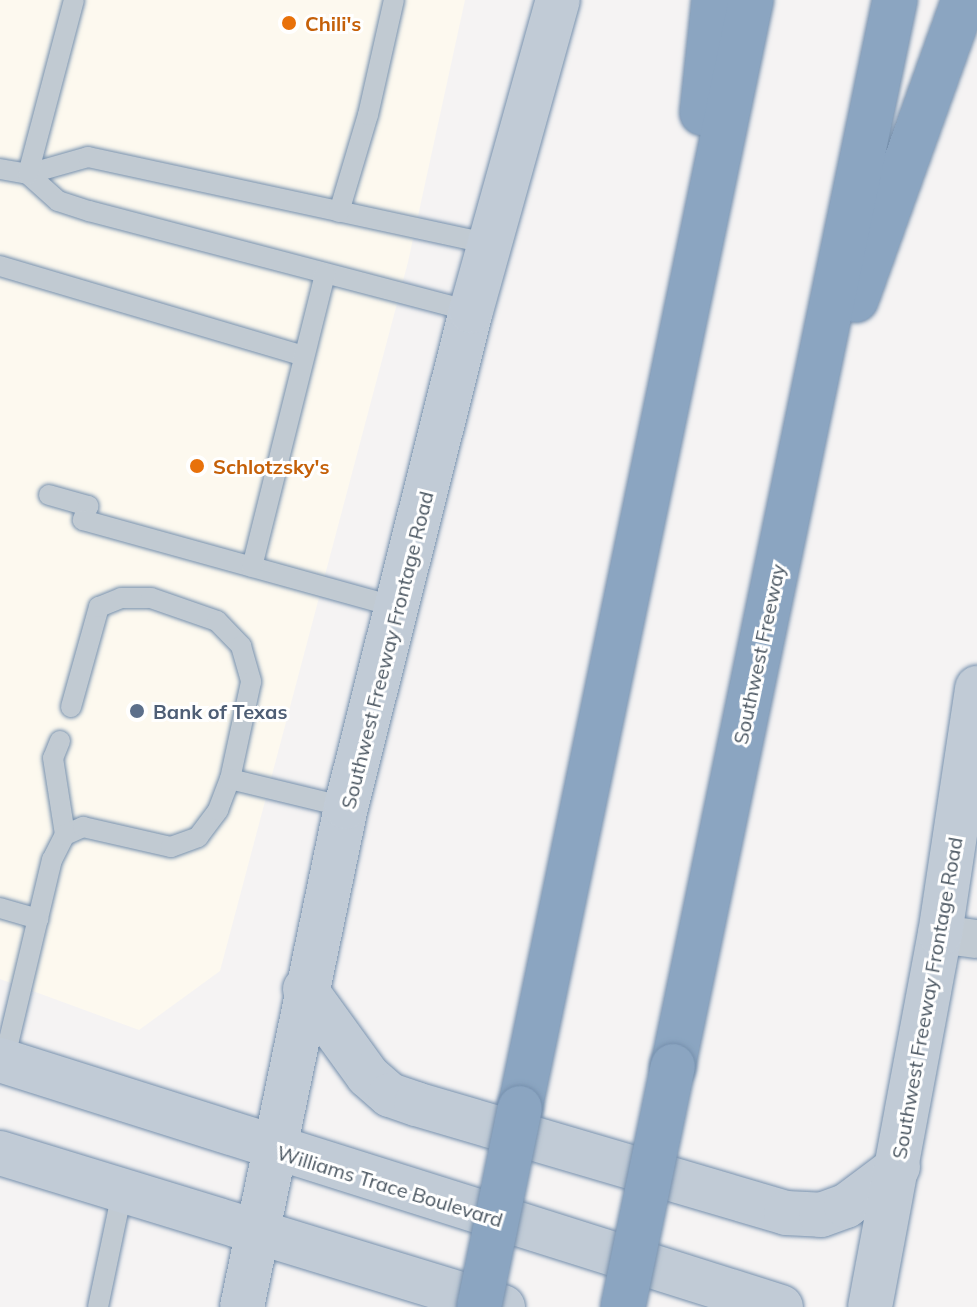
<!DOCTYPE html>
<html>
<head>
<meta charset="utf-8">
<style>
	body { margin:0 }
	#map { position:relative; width:977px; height:1307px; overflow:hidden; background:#f5f3f3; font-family:Mulish,sans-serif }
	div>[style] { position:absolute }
	.commercial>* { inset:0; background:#fdf9ef }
	.roads { filter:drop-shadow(0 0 2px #7690ad) drop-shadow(0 0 2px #7690ad) }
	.lane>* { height:20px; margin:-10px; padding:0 10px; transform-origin:10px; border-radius:10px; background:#c1cad2 }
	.street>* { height:38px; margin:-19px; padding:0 19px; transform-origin:19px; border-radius:19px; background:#c1cad2 }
	.secondary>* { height:44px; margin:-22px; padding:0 22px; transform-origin:22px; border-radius:22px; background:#c1cbd6 }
	.highway>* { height:44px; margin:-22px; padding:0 22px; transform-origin:22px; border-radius:22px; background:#8ba5c1 }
	.bridges { filter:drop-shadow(0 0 2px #7690ad) drop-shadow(0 0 2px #7690ad) }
	.highway-bridge>* { height:44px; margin:-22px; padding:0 22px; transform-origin:22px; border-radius:22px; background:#8ba5c1 }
	.dots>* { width:22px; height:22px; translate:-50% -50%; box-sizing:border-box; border:4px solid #fff; border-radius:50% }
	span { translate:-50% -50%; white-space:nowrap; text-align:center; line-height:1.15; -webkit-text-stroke:6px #fff; paint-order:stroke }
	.food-label { font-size:20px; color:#c56008; font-weight:700 }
	.left { translate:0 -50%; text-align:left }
	.street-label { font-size:20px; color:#4a5661 }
	.service-label { font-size:20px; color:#4e5e75; font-weight:700 }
</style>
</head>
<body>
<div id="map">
	<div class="commercial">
		<div style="clip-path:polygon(0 0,465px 0,408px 262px,220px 971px,139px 1030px,0 979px)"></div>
	</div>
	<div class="roads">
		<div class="lane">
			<div style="left:0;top:169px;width:28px;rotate:10deg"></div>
			<div style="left:28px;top:174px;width:62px;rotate:-15.8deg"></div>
			<div style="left:88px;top:157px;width:411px;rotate:12.2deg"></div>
			<div style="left:28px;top:174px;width:40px;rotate:42deg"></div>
			<div style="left:58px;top:201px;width:33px;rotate:18deg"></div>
			<div style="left:89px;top:211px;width:395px;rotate:14.7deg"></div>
			<div style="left:28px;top:174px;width:180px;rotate:-75.2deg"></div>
			<div style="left:339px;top:212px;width:101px;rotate:-73.4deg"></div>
			<div style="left:368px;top:115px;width:118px;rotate:-77.3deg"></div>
			<div style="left:0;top:266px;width:317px;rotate:16.5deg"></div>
			<div style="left:49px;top:495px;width:41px;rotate:15.8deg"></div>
			<div style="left:88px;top:506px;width:15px;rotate:110deg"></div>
			<div style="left:83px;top:520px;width:329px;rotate:15.5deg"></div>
			<div style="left:252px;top:567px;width:302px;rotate:-76deg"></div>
			<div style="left:71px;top:707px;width:104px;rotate:-74.4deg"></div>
			<div style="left:99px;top:607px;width:24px;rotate:-22deg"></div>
			<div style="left:121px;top:598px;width:30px"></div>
			<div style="left:151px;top:598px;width:70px;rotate:19.2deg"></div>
			<div style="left:217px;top:621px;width:35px;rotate:46deg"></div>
			<div style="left:241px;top:646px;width:37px;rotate:74deg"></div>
			<div style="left:251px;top:682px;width:99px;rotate:102.2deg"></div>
			<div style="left:60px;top:741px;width:18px;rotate:112deg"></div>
			<div style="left:53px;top:758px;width:78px;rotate:81.1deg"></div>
			<div style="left:0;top:908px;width:40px;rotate:16deg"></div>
			<div style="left:4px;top:1061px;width:207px;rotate:-76.6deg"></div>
			<div style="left:52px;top:860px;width:28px;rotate:-63deg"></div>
			<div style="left:65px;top:835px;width:20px;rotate:-24deg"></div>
			<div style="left:83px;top:827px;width:90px;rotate:12.8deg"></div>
			<div style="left:171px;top:847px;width:29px;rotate:-20deg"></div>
			<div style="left:198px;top:837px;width:34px;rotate:-53deg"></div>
			<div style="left:218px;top:810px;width:33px;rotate:-69deg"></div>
			<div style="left:230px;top:779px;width:119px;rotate:13.6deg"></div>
			<div style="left:98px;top:1307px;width:117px;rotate:-78.2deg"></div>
		</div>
		<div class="street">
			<div style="left:940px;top:934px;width:37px;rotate:8deg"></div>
		</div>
		<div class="secondary">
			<div style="left:305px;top:989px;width:107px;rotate:54.1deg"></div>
			<div style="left:368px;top:1076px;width:29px;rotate:41deg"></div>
			<div style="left:390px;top:1095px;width:28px;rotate:19deg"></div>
			<div style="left:416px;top:1104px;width:386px;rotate:16.4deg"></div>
			<div style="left:786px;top:1213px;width:35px;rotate:3deg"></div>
			<div style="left:821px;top:1215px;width:27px;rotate:-20deg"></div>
			<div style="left:846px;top:1206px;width:65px;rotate:-36.9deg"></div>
			<div style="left:0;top:1060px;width:819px;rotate:17.55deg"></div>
			<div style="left:0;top:1153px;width:526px;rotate:17.02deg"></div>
			<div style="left:242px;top:1307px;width:511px;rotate:-78.25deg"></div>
			<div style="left:346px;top:807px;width:512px;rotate:-75.86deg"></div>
			<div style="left:471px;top:311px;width:323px;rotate:-74.4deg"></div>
			<div style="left:870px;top:1307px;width:380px;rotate:-79.4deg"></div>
			<div style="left:940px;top:934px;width:249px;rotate:-81.4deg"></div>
		</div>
		<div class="highway">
			<div style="left:702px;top:113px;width:114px;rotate:-83.9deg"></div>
			<div style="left:856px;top:300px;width:319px;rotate:-70.2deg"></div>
			<div style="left:673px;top:1066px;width:1089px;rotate:-78.24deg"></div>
			<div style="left:520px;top:1108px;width:1132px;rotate:-78.22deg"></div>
		</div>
	</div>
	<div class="bridges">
		<div class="highway-bridge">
			<div style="left:479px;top:1307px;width:203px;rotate:-78.4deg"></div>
			<div style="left:623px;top:1307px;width:246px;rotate:-78.3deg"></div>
		</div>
	</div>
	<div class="dots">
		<div style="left:289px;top:23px;background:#e8710a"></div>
		<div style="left:197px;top:466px;background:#e8710a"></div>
		<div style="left:137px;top:711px;background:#5c6f8a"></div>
	</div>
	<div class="food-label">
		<span class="left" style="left:305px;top:23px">Chili's</span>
		<span class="left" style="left:213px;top:466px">Schlotzsky's</span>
	</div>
	<div class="street-label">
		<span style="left:387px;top:650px;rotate:-76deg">Southwest Freeway Frontage Road</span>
		<span style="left:759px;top:654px;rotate:-78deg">Southwest Freeway</span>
		<span style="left:927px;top:998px;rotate:-80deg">Southwest Freeway Frontage Road</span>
		<span style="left:390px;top:1186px;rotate:17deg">Williams Trace Boulevard</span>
	</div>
	<div class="service-label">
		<span class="left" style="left:153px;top:711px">Bank of Texas</span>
	</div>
</div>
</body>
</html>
